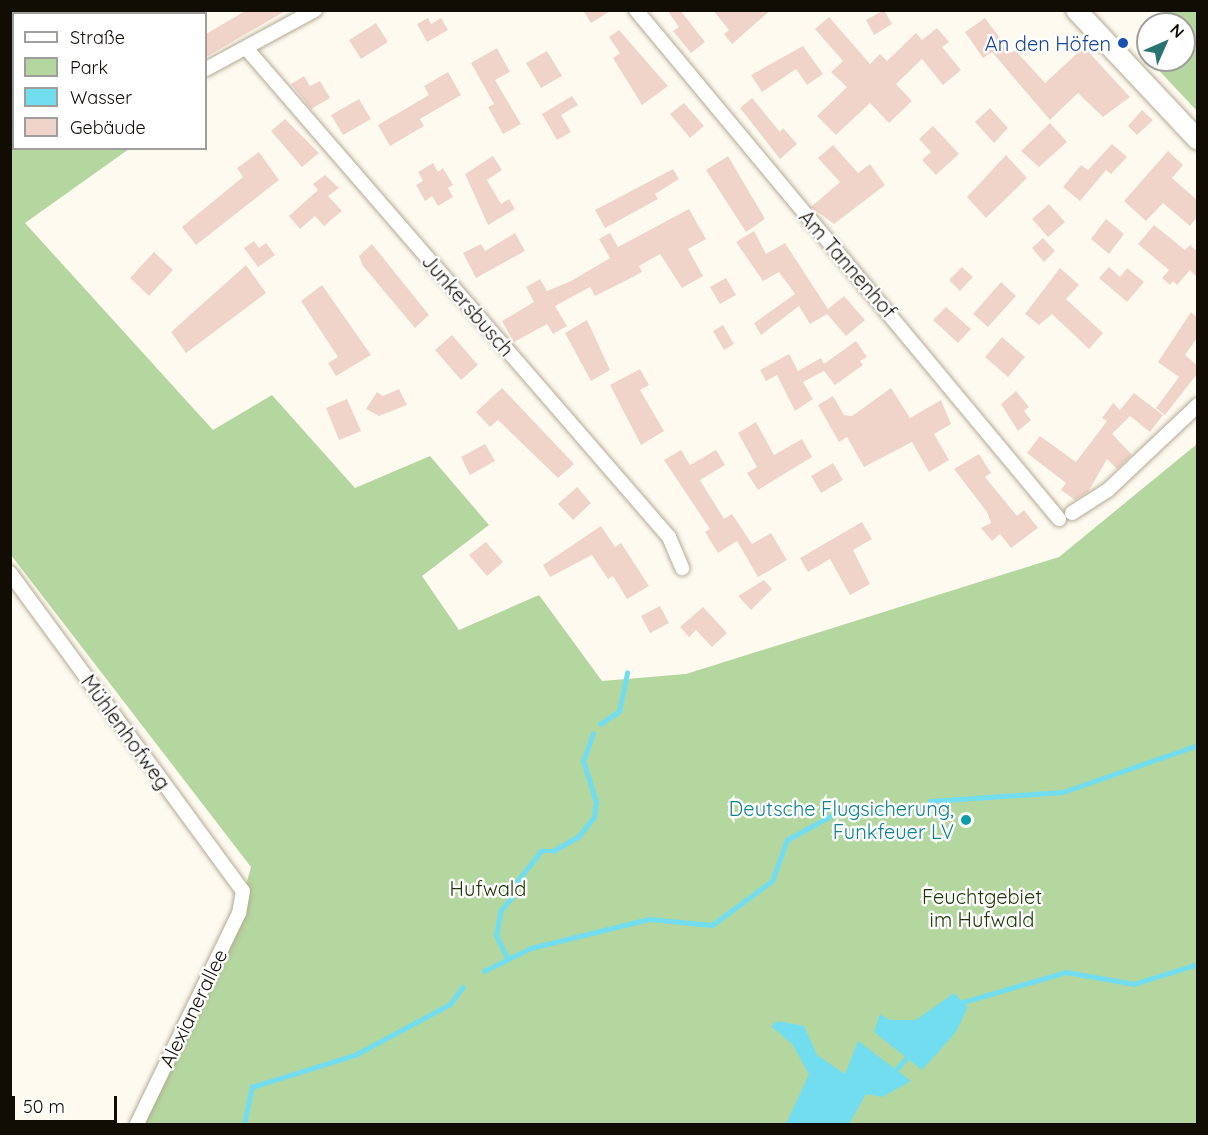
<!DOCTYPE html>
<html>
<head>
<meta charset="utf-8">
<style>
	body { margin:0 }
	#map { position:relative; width:1208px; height:1135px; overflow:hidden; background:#fefaf0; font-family:Quicksand,sans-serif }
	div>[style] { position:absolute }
	.green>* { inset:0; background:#b3d79e }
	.water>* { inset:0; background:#73ddf0 }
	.stream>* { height:4.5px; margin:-2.25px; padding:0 2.25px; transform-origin:2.25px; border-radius:2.25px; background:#73ddf0 }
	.building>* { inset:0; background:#f0d4c9 }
	.roads { filter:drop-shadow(0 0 2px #b5aa92) drop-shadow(0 0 2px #b5aa92) }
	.street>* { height:14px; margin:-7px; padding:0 7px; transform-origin:7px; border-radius:7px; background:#fff }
	.secondary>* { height:20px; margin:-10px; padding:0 10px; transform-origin:10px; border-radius:10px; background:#fff }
	.dots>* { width:16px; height:16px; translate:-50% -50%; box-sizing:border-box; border:3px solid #fff; border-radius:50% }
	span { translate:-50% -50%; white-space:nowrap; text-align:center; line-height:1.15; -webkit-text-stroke:5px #fff; paint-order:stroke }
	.transit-label { font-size:20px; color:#164399 }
	.right { translate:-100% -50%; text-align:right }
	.street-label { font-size:20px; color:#110d05 }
	.culture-label { font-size:20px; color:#0d838f }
	.park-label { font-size:20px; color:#1b3605 }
	.frame { position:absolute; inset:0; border:12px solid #110d05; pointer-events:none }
	.legend { position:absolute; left:12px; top:12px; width:195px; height:138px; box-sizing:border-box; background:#fff; border:2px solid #a09e9b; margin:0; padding:8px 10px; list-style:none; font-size:18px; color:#110d05 }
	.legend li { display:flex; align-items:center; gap:12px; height:30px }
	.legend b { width:30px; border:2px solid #a09e9b }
	.north { position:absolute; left:1136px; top:12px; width:60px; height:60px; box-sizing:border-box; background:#fff; border:2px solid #a09e9b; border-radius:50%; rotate:45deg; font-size:16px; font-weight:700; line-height:24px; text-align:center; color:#110d05 }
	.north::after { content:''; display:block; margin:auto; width:21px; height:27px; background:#297370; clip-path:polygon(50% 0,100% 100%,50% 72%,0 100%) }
	.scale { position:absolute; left:12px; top:1096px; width:105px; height:27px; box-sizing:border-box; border:3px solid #110d05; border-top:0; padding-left:8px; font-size:18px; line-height:21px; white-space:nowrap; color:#110d05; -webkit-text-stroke:4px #fff; paint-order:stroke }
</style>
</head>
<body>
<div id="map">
	<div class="green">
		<div style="clip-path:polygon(11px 11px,160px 11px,14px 14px,14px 148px,129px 149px,25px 223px,213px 430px,272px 395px,355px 488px,430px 456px,489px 525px,422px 576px,459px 630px,539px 595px,602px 681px,686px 674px,1059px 557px,1197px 444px,1197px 1124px,143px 1124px,236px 921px,251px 867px,11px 555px)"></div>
		<div style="clip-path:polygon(1166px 11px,1197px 11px,1197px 111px,1151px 62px,1184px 60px,1184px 24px)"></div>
	</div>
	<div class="water">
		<div style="clip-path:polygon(954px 993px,968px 1007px,956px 1032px,922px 1070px,874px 1032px,880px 1014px,890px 1020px,916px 1020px)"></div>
		<div style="clip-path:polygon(778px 1021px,804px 1026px,817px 1055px,845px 1074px,858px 1041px,911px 1081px,882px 1097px,866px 1094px,849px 1124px,786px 1124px,809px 1074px,792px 1044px,771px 1026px)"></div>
	</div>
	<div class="stream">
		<div style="left:600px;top:724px;width:23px;rotate:-34deg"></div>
		<div style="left:619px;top:711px;width:39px;rotate:-78deg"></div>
		<div style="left:930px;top:801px;width:133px;rotate:-3.9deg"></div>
		<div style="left:1063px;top:792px;width:143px;rotate:-19.2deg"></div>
		<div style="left:507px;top:958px;width:25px;rotate:-116deg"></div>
		<div style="left:496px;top:935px;width:25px;rotate:-79deg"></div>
		<div style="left:501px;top:910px;width:20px;rotate:-49deg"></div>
		<div style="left:514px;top:895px;width:11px;rotate:-85deg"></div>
		<div style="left:515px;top:884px;width:42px;rotate:-51.8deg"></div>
		<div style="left:541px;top:851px;width:12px"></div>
		<div style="left:553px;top:851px;width:30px;rotate:-30deg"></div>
		<div style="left:579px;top:836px;width:24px;rotate:-52deg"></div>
		<div style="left:594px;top:817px;width:15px;rotate:-82deg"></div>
		<div style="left:596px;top:802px;width:43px;rotate:-107.6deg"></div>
		<div style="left:583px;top:761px;width:29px;rotate:-70deg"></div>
		<div style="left:484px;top:971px;width:52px;rotate:-26.1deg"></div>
		<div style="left:531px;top:948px;width:122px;rotate:-13.8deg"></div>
		<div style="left:649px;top:919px;width:63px;rotate:5.4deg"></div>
		<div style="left:712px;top:925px;width:74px;rotate:-36.3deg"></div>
		<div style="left:772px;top:881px;width:44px;rotate:-69.9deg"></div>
		<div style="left:787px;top:840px;width:58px;rotate:-28.8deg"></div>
		<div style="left:838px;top:812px;width:46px;rotate:-5deg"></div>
		<div style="left:960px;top:1003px;width:110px;rotate:-16.3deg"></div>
		<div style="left:1066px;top:972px;width:69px;rotate:10deg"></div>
		<div style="left:1134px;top:984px;width:67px;rotate:-17.4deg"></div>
		<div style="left:892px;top:1074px;width:27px;rotate:-48deg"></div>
		<div style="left:244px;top:1124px;width:38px;rotate:-78deg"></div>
		<div style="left:252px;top:1087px;width:108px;rotate:-17.3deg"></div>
		<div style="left:355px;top:1055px;width:108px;rotate:-28.2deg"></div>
		<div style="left:450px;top:1004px;width:21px;rotate:-53deg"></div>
	</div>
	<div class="building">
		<div style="clip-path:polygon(247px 10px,287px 10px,206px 57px,206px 34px)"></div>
		<div style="clip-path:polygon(583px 10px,612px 10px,591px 23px)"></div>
		<div style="clip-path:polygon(667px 10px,680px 10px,705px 42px,691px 53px,673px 31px,679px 27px)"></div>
		<div style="clip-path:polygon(713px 10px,771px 10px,732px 44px,724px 34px,729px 30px)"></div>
		<div style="clip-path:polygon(884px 10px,892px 24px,874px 35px,866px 20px)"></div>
		<div style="clip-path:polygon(829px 17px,870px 64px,880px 54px,887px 61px,916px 33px,922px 40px,937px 28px,949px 42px,942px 47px,961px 70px,943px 85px,922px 59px,896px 84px,912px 101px,889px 123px,870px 103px,836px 135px,817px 116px,847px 87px,831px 72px,843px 61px,815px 29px)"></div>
		<div style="clip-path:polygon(428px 18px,431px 24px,441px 18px,448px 30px,427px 42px,417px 24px)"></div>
		<div style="clip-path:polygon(985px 18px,1011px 53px,1015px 50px,1045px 83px,1084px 47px,1130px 97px,1103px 117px,1078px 93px,1050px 120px,992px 52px,983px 58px,965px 32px)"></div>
		<div style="clip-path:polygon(376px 23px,388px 42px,361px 59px,349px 40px)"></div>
		<div style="clip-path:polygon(619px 30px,668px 86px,642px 105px,613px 58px,620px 53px,609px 37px)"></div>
		<div style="clip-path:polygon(803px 46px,823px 74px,807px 85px,796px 69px,762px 92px,751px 75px)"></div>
		<div style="clip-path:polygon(497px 48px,510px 72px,495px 80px,521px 124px,503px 134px,488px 107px,494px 104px,471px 63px)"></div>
		<div style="clip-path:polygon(547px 51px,562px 76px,541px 88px,526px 63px)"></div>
		<div style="clip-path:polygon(448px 72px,461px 95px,420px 119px,424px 126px,390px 146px,378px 125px,429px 95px,424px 86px)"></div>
		<div style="clip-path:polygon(304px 76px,310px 86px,320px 81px,330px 98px,311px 109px,291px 84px)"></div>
		<div style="clip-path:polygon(572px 96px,578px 105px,561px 115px,571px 132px,557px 140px,542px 114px)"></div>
		<div style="clip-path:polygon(752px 98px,780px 132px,783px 128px,797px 144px,780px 159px,740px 108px)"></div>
		<div style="clip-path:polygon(359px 99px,371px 119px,343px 135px,331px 115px)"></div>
		<div style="clip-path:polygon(684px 103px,704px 126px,690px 138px,670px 114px)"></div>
		<div style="clip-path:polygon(990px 108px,1008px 128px,994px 143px,975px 122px)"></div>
		<div style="clip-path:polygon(1142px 110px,1153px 120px,1137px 135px,1128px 126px)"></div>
		<div style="clip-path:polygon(285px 119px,319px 153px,302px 167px,271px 131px)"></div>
		<div style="clip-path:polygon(1050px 123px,1067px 142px,1039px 167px,1021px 151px)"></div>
		<div style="clip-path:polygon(933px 126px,959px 154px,936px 175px,922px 160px,931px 152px,919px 139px)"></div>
		<div style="clip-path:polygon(1112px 144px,1127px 157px,1111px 174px,1106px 170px,1080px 201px,1063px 187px,1081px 165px,1088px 170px)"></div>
		<div style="clip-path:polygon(833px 145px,858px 173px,870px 164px,885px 185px,834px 224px,811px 207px,840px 182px,818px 158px)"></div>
		<div style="clip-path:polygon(1168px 151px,1183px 165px,1172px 178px,1197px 200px,1197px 217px,1190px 226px,1163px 203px,1146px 221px,1124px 201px)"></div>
		<div style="clip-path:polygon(259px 152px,279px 180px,196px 245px,182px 227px,243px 177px,237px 168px)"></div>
		<div style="clip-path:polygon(1006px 155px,1027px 178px,986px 218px,967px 197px)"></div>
		<div style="clip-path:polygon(493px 156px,502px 170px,487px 180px,501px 204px,509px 199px,515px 209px,488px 225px,465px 174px)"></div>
		<div style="clip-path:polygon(728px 156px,765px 219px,746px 232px,706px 170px)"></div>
		<div style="clip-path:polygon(433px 163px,438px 172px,443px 168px,453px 185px,448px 188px,453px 197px,438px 206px,432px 196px,425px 201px,416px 185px,423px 181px,418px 172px)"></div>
		<div style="clip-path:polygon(673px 169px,679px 179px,655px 194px,658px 199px,605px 228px,595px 210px)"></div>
		<div style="clip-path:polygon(325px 175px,339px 188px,328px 196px,342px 211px,324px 226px,315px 216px,300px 229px,289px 216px,318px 190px,313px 184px)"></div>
		<div style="clip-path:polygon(1049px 204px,1065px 222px,1048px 237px,1032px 219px)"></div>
		<div style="clip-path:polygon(689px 209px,706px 239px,688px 249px,703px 276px,682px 288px,660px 254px,639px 266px,642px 272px,629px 279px,595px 296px,590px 287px,555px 306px,567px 326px,553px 334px,547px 324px,514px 342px,502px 321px,534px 302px,526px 287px,540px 279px,547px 291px,571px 281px,610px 258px,599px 239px,610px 233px,618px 247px)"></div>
		<div style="clip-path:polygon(1106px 219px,1124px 234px,1109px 254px,1091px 239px)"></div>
		<div style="clip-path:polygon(1154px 225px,1185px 250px,1190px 245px,1197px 251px,1197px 277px,1190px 270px,1177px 285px,1173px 281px,1170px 285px,1162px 278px,1169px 270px,1138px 244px)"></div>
		<div style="clip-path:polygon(754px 231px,766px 254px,785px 243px,828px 309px,844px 296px,865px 320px,846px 336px,827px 314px,810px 324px,799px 306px,761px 335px,754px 323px,795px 294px,779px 272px,763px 281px,736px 242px)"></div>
		<div style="clip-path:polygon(515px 233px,525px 251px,476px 278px,463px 253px,481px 244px,485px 251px)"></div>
		<div style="clip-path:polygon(1043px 238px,1055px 251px,1044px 262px,1032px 248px)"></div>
		<div style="clip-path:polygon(254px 241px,259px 248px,266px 243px,275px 255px,258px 267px,244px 248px)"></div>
		<div style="clip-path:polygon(372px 244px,429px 315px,415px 328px,363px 266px,359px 256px)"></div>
		<div style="clip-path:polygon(154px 252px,173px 270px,149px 296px,130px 278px)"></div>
		<div style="clip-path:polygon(246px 265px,266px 293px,186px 353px,171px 332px)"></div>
		<div style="clip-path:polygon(962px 267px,973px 277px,960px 291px,949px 280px)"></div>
		<div style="clip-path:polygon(1109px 267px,1120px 277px,1127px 268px,1144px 282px,1127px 302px,1099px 278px)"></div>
		<div style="clip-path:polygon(1060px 268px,1079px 285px,1066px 299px,1103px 333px,1089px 349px,1052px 314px,1039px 325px,1025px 314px)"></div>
		<div style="clip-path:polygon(726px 278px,736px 295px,720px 304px,710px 287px)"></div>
		<div style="clip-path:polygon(1001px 282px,1016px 296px,988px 327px,973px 314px)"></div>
		<div style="clip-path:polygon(322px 285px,371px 355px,336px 376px,328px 363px,338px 357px,301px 301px)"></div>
		<div style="clip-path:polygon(946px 307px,971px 329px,958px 343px,933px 320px)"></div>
		<div style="clip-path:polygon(1191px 312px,1197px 317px,1197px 338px,1185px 355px,1197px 365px,1197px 374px,1165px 415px,1156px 408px,1179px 377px,1158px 362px)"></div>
		<div style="clip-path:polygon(587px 320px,610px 370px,591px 381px,565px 333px)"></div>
		<div style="clip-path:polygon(723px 325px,734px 344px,724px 350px,713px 331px)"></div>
		<div style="clip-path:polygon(452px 335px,478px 365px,461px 380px,435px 350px)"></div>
		<div style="clip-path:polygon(1002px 337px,1025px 357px,1008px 377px,985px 357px)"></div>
		<div style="clip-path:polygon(856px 341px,867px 357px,860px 361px,863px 365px,835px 385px,824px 371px,803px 382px,813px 399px,795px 411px,777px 375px,766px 381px,760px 370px,789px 354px,798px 371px,821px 358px,824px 364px)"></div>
		<div style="clip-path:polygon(640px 369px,649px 385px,640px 390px,664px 431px,641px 445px,610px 385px)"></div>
		<div style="clip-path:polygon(502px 388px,574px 464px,558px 478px,498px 420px,490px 427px,476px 412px)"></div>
		<div style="clip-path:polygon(891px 388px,910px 418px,941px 400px,951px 424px,934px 434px,949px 460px,929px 472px,912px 442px,864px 467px,847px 437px,839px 442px,818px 405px,833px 396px,844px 415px,852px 416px)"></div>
		<div style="clip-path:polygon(399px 389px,407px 405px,379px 416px,366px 409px,377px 392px,383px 396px)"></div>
		<div style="clip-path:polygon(1016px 391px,1029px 407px,1024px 411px,1031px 420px,1018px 431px,1001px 404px)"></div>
		<div style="clip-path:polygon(1134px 393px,1163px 415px,1150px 432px,1130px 416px,1112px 434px,1132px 455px,1117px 469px,1107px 459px,1088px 492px,1075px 500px,1061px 490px,1066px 483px,1027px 453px,1040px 436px,1076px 462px,1107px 421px,1102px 418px,1113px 403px,1120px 410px)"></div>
		<div style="clip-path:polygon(347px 399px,361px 431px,339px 440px,326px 408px)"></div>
		<div style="clip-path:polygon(756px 422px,774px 455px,802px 439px,812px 457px,758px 490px,747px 473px,757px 467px,738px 433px)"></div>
		<div style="clip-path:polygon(485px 444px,495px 461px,470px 475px,461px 457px)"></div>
		<div style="clip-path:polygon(681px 450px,690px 465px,716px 450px,725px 465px,700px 480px,724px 519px,732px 514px,752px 544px,771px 533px,787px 560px,758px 577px,737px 541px,718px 553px,705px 532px,710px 529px,664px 460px)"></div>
		<div style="clip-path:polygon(979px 454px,991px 473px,985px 477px,1017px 516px,1024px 510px,1038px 528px,1011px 548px,1000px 534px,992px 541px,981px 528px,991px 523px,987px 512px,954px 469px)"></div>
		<div style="clip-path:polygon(833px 463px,843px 480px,821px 493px,811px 476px)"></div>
		<div style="clip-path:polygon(577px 487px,591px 503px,573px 520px,558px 504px)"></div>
		<div style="clip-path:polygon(862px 522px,872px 539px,853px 550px,870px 584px,850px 595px,830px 559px,808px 572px,800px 558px)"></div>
		<div style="clip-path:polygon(601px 526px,615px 547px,621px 543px,649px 586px,627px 599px,613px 576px,608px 579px,592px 555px,550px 577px,543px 565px)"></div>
		<div style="clip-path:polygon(486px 542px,503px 562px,487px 576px,469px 555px)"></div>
		<div style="clip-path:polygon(764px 580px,772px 589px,751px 610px,738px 596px)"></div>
		<div style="clip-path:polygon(660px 606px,669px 623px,650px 633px,641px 616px)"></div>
		<div style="clip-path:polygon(703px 607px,727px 633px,712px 647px,696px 630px,689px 637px,680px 627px)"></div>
	</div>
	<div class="roads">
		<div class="street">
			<div style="left:636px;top:10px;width:662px;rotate:50.27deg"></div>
			<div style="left:246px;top:48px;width:647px;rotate:49.14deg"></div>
			<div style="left:669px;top:537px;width:34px;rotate:67deg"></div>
			<div style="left:206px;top:69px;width:124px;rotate:-28.4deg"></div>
			<div style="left:10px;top:114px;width:4px"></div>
			<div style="left:1072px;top:513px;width:43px;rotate:-32.6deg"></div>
			<div style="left:1108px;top:490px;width:124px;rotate:-43.4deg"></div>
			<div style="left:10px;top:573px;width:394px;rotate:53.8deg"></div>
			<div style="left:243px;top:891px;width:22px;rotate:100deg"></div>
			<div style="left:239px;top:913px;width:234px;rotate:115.8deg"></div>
		</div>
		<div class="secondary">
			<div style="left:1076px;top:10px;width:178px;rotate:46.8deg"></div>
		</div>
	</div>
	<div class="dots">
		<div style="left:1123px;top:43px;background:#1a4fb4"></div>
		<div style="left:966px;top:820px;background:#0f9aa8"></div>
	</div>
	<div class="transit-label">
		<span class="right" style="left:1111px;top:43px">An den Höfen</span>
	</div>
	<div class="street-label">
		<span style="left:848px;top:264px;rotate:49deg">Am Tannenhof</span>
		<span style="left:468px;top:305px;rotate:49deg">Junkersbusch</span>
		<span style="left:126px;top:732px;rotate:54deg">Mühlenhofweg</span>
		<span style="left:193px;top:1008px;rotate:-64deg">Alexianerallee</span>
	</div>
	<div class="culture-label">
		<span class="right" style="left:954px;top:820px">Deutsche Flugsicherung,<br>Funkfeuer LV</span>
	</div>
	<div class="park-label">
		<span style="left:488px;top:888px">Hufwald</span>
		<span style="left:982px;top:908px">Feuchtgebiet<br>im Hufwald</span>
	</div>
	<div class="frame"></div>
	<ul class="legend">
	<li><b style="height:8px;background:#fff"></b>Straße</li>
	<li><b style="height:16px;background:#b3d79e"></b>Park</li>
	<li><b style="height:16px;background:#73ddf0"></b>Wasser</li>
	<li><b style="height:16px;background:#f0d4c9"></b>Gebäude</li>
	</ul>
	<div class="north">N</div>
	<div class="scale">50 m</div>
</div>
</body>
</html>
